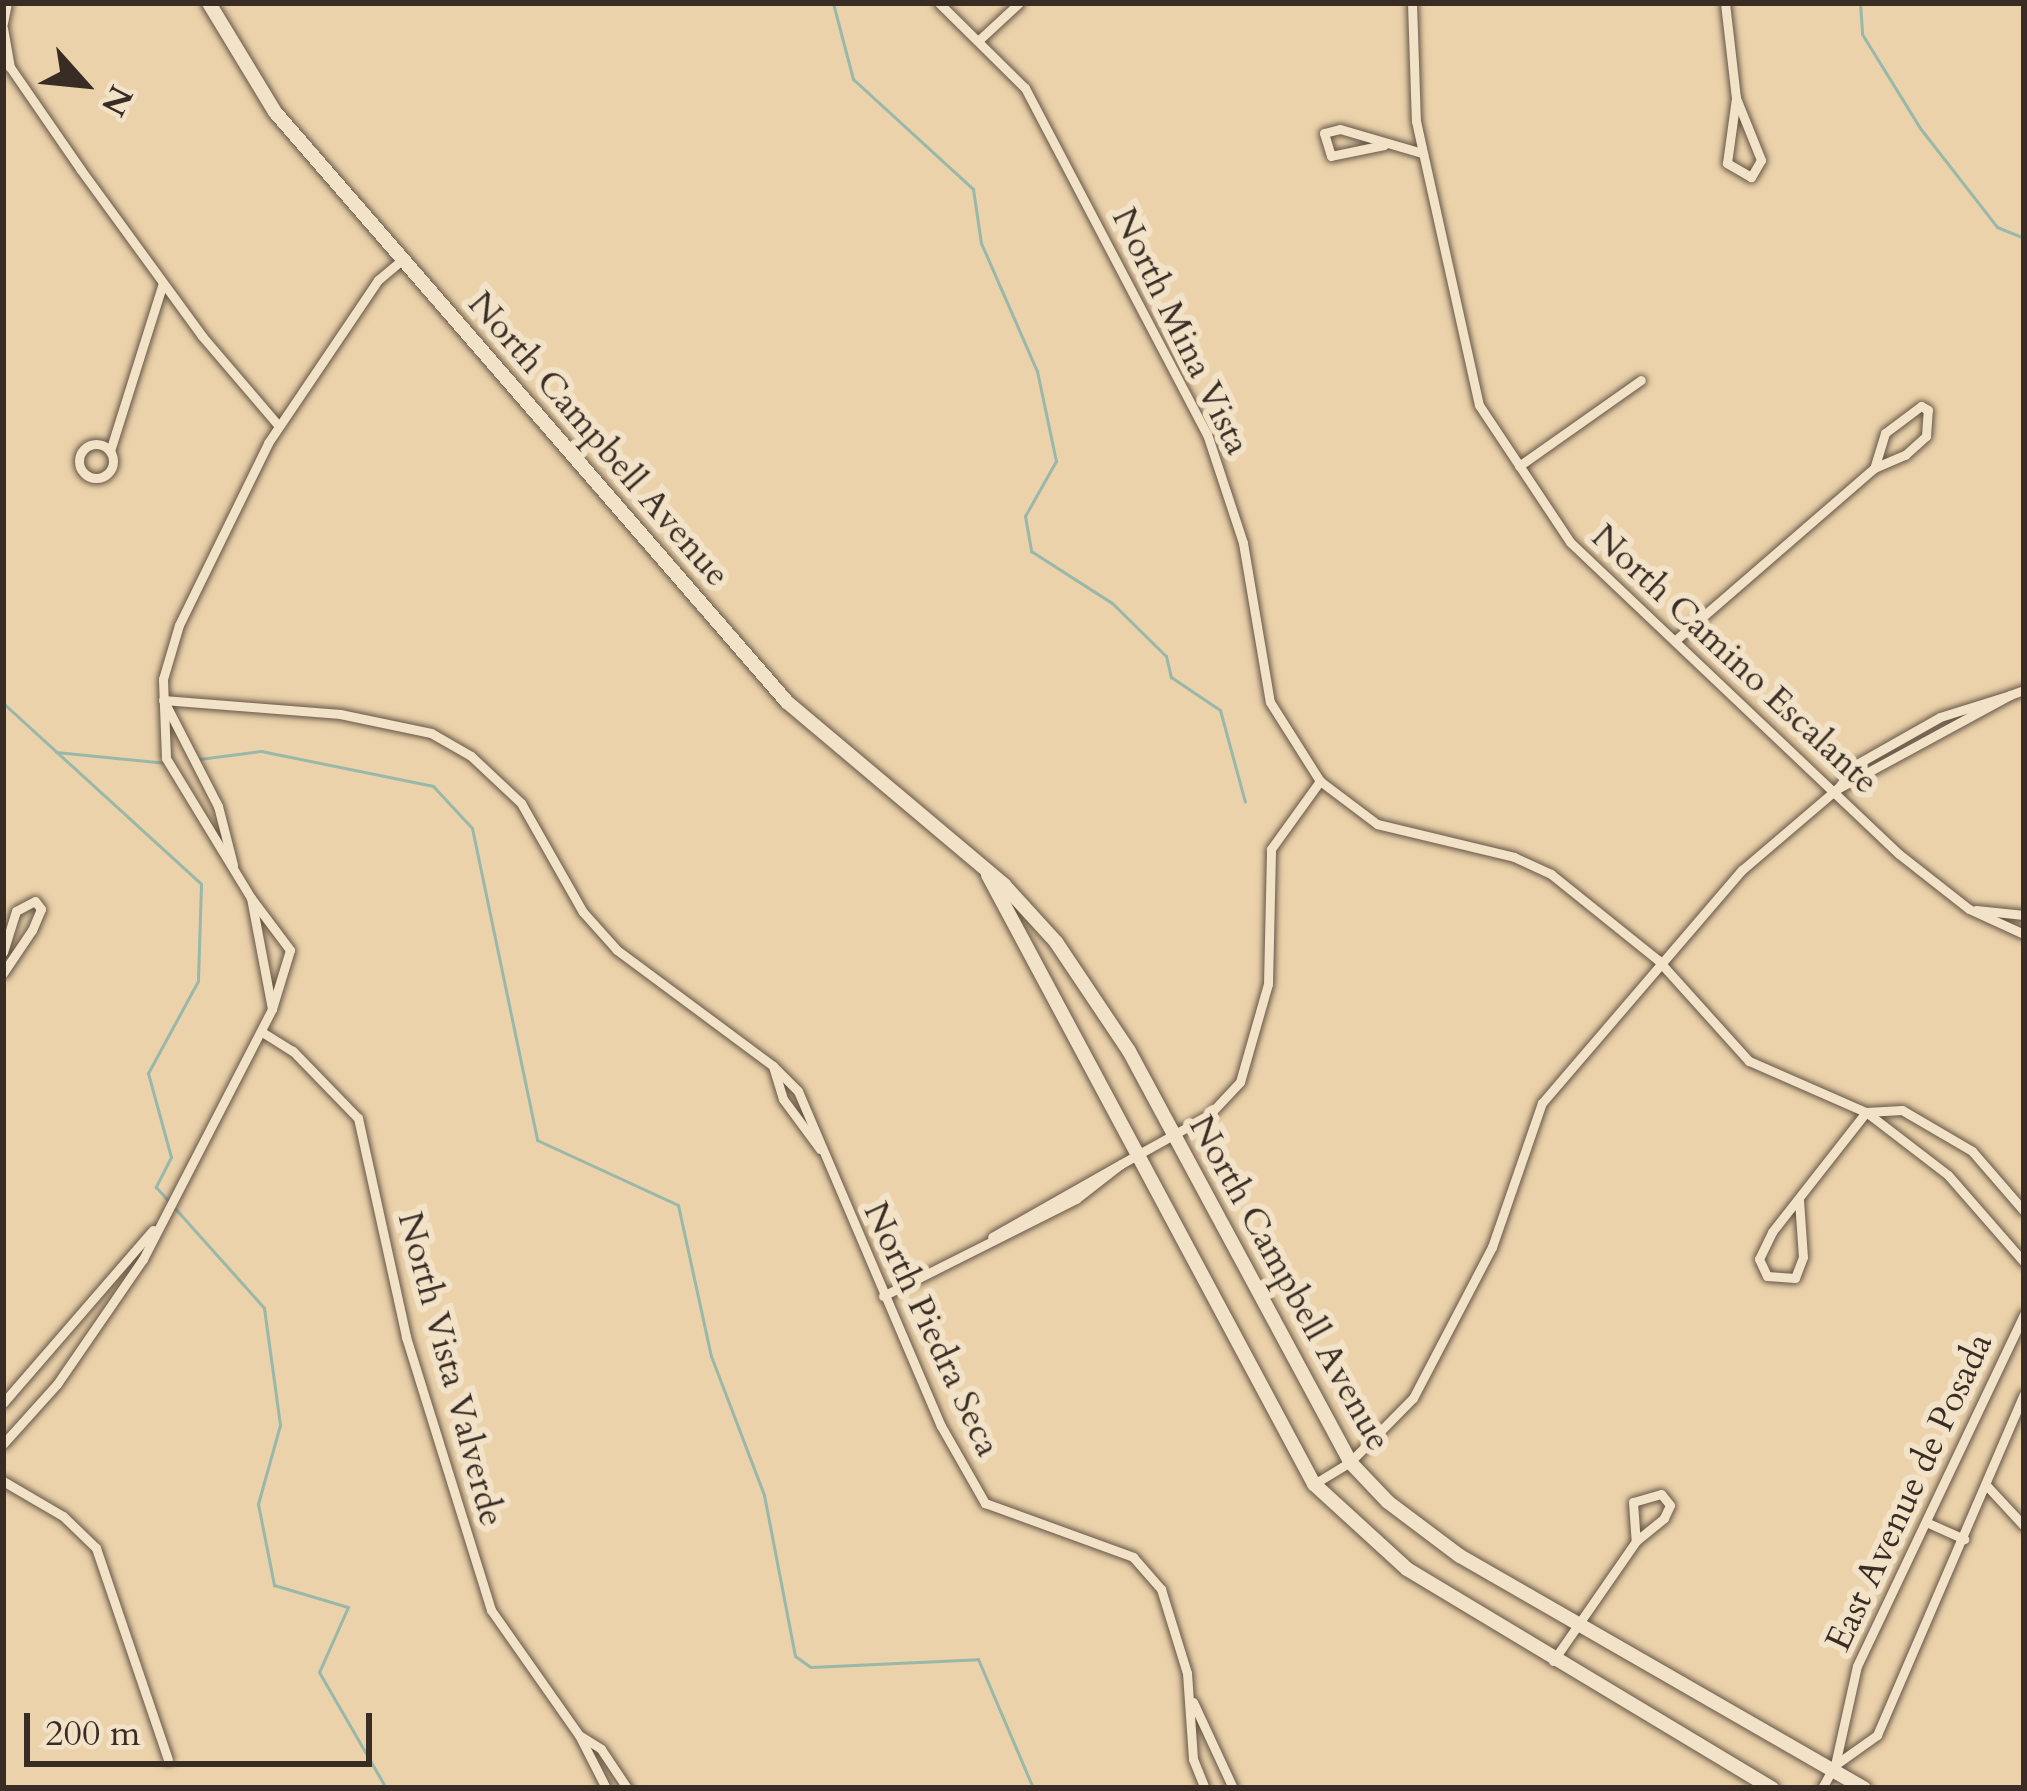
<!DOCTYPE html>
<html>
<head>
<meta charset="utf-8">
<style>
	body { margin:0 }
	#map { position:relative; width:2027px; height:1791px; overflow:hidden; background:#ebd2ab; font-family:Cardo,serif }
	div>[style] { position:absolute }
	.stream>* { height:3px; margin:-1.5px; padding:0 1.5px; transform-origin:1.5px; border-radius:1.5px; background:#98b8aa }
	.roads { filter:drop-shadow(0 0 3px #665646) drop-shadow(0 0 3px #665646) }
	.street>* { height:9px; margin:-4.5px; padding:0 4.5px; transform-origin:4.5px; border-radius:4.5px; background:#f2e2c8 }
	.street>.ring { margin:-4.5px; padding:0; box-sizing:content-box; background:none; border:9px solid #f2e2c8; border-radius:50% }
	.secondary>* { height:14px; margin:-7px; padding:0 7px; transform-origin:7px; border-radius:7px; background:#f2e2c8 }
	span { translate:-50% -50%; white-space:nowrap; text-align:center; line-height:1.15; -webkit-text-stroke:12px #f2e2c8; paint-order:stroke }
	.street-label { font-size:36px; color:#392c25 }
	.frame { position:absolute; inset:0; border:6px solid #392c25; pointer-events:none }
	.north { position:absolute; left:24px; top:24px; width:120px; height:120px; -webkit-text-stroke:9px #f2e2c8; paint-order:stroke; rotate:117deg; font-size:33px; font-weight:700; line-height:48px; text-align:center; color:#392c25 }
	.north::after { content:''; display:block; margin:auto; width:42px; height:54px; background:#392c25; clip-path:polygon(50% 0,100% 100%,50% 72%,0 100%) }
	.scale { position:absolute; left:24px; top:1713px; width:348px; height:54px; box-sizing:border-box; border:6px solid #392c25; border-top:0; padding-left:15px; font-size:36px; line-height:42px; white-space:nowrap; color:#392c25; -webkit-text-stroke:9px #f2e2c8; paint-order:stroke }
</style>
</head>
<body>
<div id="map">
	<div class="stream">
		<div style="left:833px;top:3px;width:79px;rotate:75.3deg"></div>
		<div style="left:853px;top:79px;width:163px;rotate:42.5deg"></div>
		<div style="left:973px;top:189px;width:55px;rotate:81.6deg"></div>
		<div style="left:981px;top:243px;width:140px;rotate:66.4deg"></div>
		<div style="left:1037px;top:371px;width:92px;rotate:78.1deg"></div>
		<div style="left:1056px;top:461px;width:63px;rotate:119.4deg"></div>
		<div style="left:1025px;top:516px;width:36px;rotate:80deg"></div>
		<div style="left:1031px;top:551px;width:96px;rotate:32.7deg"></div>
		<div style="left:1112px;top:603px;width:76px;rotate:44.5deg"></div>
		<div style="left:1166px;top:656px;width:22px;rotate:77deg"></div>
		<div style="left:1171px;top:677px;width:59px;rotate:34deg"></div>
		<div style="left:1220px;top:710px;width:95px;rotate:74.8deg"></div>
		<div style="left:1860px;top:3px;width:31px;rotate:86deg"></div>
		<div style="left:1862px;top:34px;width:110px;rotate:58.3deg"></div>
		<div style="left:1920px;top:128px;width:125px;rotate:52.1deg"></div>
		<div style="left:1997px;top:227px;width:29px;rotate:22deg"></div>
		<div style="left:3px;top:703px;width:268px;rotate:42.4deg"></div>
		<div style="left:201px;top:884px;width:97px;rotate:91.8deg"></div>
		<div style="left:198px;top:981px;width:105px;rotate:118.5deg"></div>
		<div style="left:148px;top:1073px;width:87px;rotate:74.7deg"></div>
		<div style="left:171px;top:1157px;width:34px;rotate:117deg"></div>
		<div style="left:156px;top:1187px;width:162px;rotate:48.2deg"></div>
		<div style="left:264px;top:1308px;width:118px;rotate:82.2deg"></div>
		<div style="left:280px;top:1425px;width:82px;rotate:105.6deg"></div>
		<div style="left:258px;top:1504px;width:83px;rotate:78.8deg"></div>
		<div style="left:274px;top:1585px;width:77px;rotate:16.6deg"></div>
		<div style="left:348px;top:1607px;width:71px;rotate:114deg"></div>
		<div style="left:319px;top:1672px;width:134px;rotate:60deg"></div>
		<div style="left:56px;top:752px;width:111px;rotate:5.7deg"></div>
		<div style="left:199px;top:759px;width:63px;rotate:-7.4deg"></div>
		<div style="left:261px;top:751px;width:176px;rotate:11.5deg"></div>
		<div style="left:433px;top:786px;width:57px;rotate:47.1deg"></div>
		<div style="left:472px;top:828px;width:319px;rotate:78.2deg"></div>
		<div style="left:537px;top:1140px;width:155px;rotate:24.7deg"></div>
		<div style="left:678px;top:1205px;width:155px;rotate:77.7deg"></div>
		<div style="left:711px;top:1356px;width:149px;rotate:69.1deg"></div>
		<div style="left:764px;top:1495px;width:164px;rotate:79.1deg"></div>
		<div style="left:795px;top:1656px;width:19px;rotate:35deg"></div>
		<div style="left:811px;top:1667px;width:167px;rotate:-2.7deg"></div>
		<div style="left:978px;top:1659px;width:140px;rotate:66.9deg"></div>
	</div>
	<div class="roads">
		<div class="street">
			<div style="left:939px;top:3px;width:121px;rotate:44.7deg"></div>
			<div style="left:1025px;top:88px;width:391px;rotate:62.3deg"></div>
			<div style="left:1207px;top:434px;width:115px;rotate:71.7deg"></div>
			<div style="left:1243px;top:543px;width:161px;rotate:80.4deg"></div>
			<div style="left:1270px;top:702px;width:93px;rotate:57.7deg"></div>
			<div style="left:1320px;top:781px;width:71px;rotate:37deg"></div>
			<div style="left:1377px;top:824px;width:141px;rotate:13.5deg"></div>
			<div style="left:1514px;top:857px;width:41px;rotate:24.7deg"></div>
			<div style="left:1551px;top:874px;width:137px;rotate:38.8deg"></div>
			<div style="left:1658px;top:960px;width:136px;rotate:48deg"></div>
			<div style="left:1749px;top:1061px;width:128px;rotate:23.6deg"></div>
			<div style="left:1866px;top:1112px;width:103px;rotate:37.5deg"></div>
			<div style="left:1948px;top:1175px;width:116px;rotate:48.9deg"></div>
			<div style="left:1412px;top:3px;width:118px;rotate:88.1deg"></div>
			<div style="left:1416px;top:121px;width:291px;rotate:77.5deg"></div>
			<div style="left:1479px;top:405px;width:164px;rotate:56.4deg"></div>
			<div style="left:1570px;top:542px;width:453px;rotate:43.5deg"></div>
			<div style="left:1899px;top:854px;width:89px;rotate:38.2deg"></div>
			<div style="left:1969px;top:909px;width:60px;rotate:24.4deg"></div>
			<div style="left:1725px;top:3px;width:96px;rotate:83.4deg"></div>
			<div style="left:1736px;top:98px;width:67px;rotate:68deg"></div>
			<div style="left:1761px;top:160px;width:20px;rotate:120deg"></div>
			<div style="left:1751px;top:177px;width:28px;rotate:-150deg"></div>
			<div style="left:1727px;top:163px;width:66px;rotate:-82.1deg"></div>
			<div style="left:3px;top:23px;width:20px;rotate:-79deg"></div>
			<div style="left:3px;top:28px;width:40px;rotate:80deg"></div>
			<div style="left:10px;top:67px;width:125px;rotate:55.4deg"></div>
			<div style="left:81px;top:170px;width:205px;rotate:53.9deg"></div>
			<div style="left:202px;top:336px;width:118px;rotate:49.5deg"></div>
			<div style="left:980px;top:39px;width:53px;rotate:-42.7deg"></div>
			<div style="left:1384px;top:145px;width:54px;rotate:168.3deg"></div>
			<div style="left:1331px;top:156px;width:24px;rotate:-107deg"></div>
			<div style="left:1324px;top:133px;width:16px;rotate:-14deg"></div>
			<div style="left:1340px;top:129px;width:85px;rotate:16.3deg"></div>
			<div class="ring" style="left:79px;top:444px;width:25px;height:25px"></div>
			<div style="left:110px;top:451px;width:176px;rotate:-72.5deg"></div>
			<div style="left:1519px;top:466px;width:149px;rotate:-35.2deg"></div>
			<div style="left:1678px;top:638px;width:259px;rotate:-40.9deg"></div>
			<div style="left:1874px;top:468px;width:34px;rotate:-23deg"></div>
			<div style="left:1905px;top:455px;width:28px;rotate:-42deg"></div>
			<div style="left:1926px;top:436px;width:26px;rotate:-86deg"></div>
			<div style="left:1928px;top:410px;width:8px;rotate:-150deg"></div>
			<div style="left:1921px;top:406px;width:45px;rotate:143.1deg"></div>
			<div style="left:1885px;top:433px;width:37px;rotate:107deg"></div>
			<div style="left:2010px;top:695px;width:197px;rotate:151.5deg"></div>
			<div style="left:1837px;top:789px;width:32px;rotate:-51deg"></div>
			<div style="left:1857px;top:764px;width:95px;rotate:-29.5deg"></div>
			<div style="left:1940px;top:717px;width:73px;rotate:-17.4deg"></div>
			<div style="left:2010px;top:695px;width:15px;rotate:-20deg"></div>
			<div style="left:163px;top:700px;width:178px;rotate:4.5deg"></div>
			<div style="left:340px;top:714px;width:93px;rotate:11.8deg"></div>
			<div style="left:431px;top:733px;width:46px;rotate:29.9deg"></div>
			<div style="left:471px;top:756px;width:69px;rotate:43.2deg"></div>
			<div style="left:521px;top:803px;width:125px;rotate:60.4deg"></div>
			<div style="left:583px;top:912px;width:51px;rotate:48.2deg"></div>
			<div style="left:617px;top:950px;width:194px;rotate:36.6deg"></div>
			<div style="left:166px;top:705px;width:114px;rotate:62.8deg"></div>
			<div style="left:218px;top:806px;width:61px;rotate:75.7deg"></div>
			<div style="left:251px;top:898px;width:65px;rotate:53.1deg"></div>
			<div style="left:290px;top:950px;width:62px;rotate:107deg"></div>
			<div style="left:272px;top:1009px;width:113px;rotate:-100.7deg"></div>
			<div style="left:251px;top:898px;width:164px;rotate:-121.3deg"></div>
			<div style="left:166px;top:758px;width:79px;rotate:-92.2deg"></div>
			<div style="left:163px;top:679px;width:56px;rotate:-73.5deg"></div>
			<div style="left:179px;top:625px;width:203px;rotate:-63.9deg"></div>
			<div style="left:268px;top:443px;width:197px;rotate:-56deg"></div>
			<div style="left:378px;top:280px;width:34px;rotate:-40deg"></div>
			<div style="left:1976px;top:910px;width:48px;rotate:5.9deg"></div>
			<div style="left:3px;top:952px;width:43px;rotate:-72.4deg"></div>
			<div style="left:16px;top:911px;width:21px;rotate:-28deg"></div>
			<div style="left:35px;top:901px;width:10px;rotate:53deg"></div>
			<div style="left:41px;top:909px;width:23px;rotate:113deg"></div>
			<div style="left:32px;top:930px;width:52px;rotate:124deg"></div>
			<div style="left:262px;top:1032px;width:36px;rotate:32deg"></div>
			<div style="left:293px;top:1051px;width:93px;rotate:45.9deg"></div>
			<div style="left:358px;top:1118px;width:224px;rotate:77.6deg"></div>
			<div style="left:406px;top:1337px;width:286px;rotate:72.7deg"></div>
			<div style="left:491px;top:1610px;width:153px;rotate:54.9deg"></div>
			<div style="left:579px;top:1735px;width:59px;rotate:63deg"></div>
			<div style="left:1866px;top:1112px;width:36px;rotate:-3deg"></div>
			<div style="left:1902px;top:1110px;width:81px;rotate:30.4deg"></div>
			<div style="left:1972px;top:1151px;width:79px;rotate:49.1deg"></div>
			<div style="left:820px;top:1149px;width:62px;rotate:-126.5deg"></div>
			<div style="left:783px;top:1099px;width:34px;rotate:-107deg"></div>
			<div style="left:773px;top:1066px;width:35px;rotate:45deg"></div>
			<div style="left:798px;top:1091px;width:364px;rotate:66.9deg"></div>
			<div style="left:941px;top:1426px;width:89px;rotate:60.3deg"></div>
			<div style="left:985px;top:1503px;width:158px;rotate:20deg"></div>
			<div style="left:1133px;top:1557px;width:43px;rotate:48.8deg"></div>
			<div style="left:1161px;top:1589px;width:88px;rotate:72.8deg"></div>
			<div style="left:1187px;top:1673px;width:86px;rotate:86deg"></div>
			<div style="left:1193px;top:1759px;width:31px;rotate:68deg"></div>
			<div style="left:1121px;top:1164px;width:101px;rotate:-29.1deg"></div>
			<div style="left:1209px;top:1115px;width:45px;rotate:-46.8deg"></div>
			<div style="left:1240px;top:1082px;width:102px;rotate:-74.1deg"></div>
			<div style="left:1268px;top:984px;width:135px;rotate:-88.7deg"></div>
			<div style="left:1271px;top:849px;width:84px;rotate:-54.2deg"></div>
			<div style="left:1799px;top:1200px;width:57px;rotate:86deg"></div>
			<div style="left:1803px;top:1257px;width:22px;rotate:111deg"></div>
			<div style="left:1795px;top:1278px;width:28px;rotate:-176deg"></div>
			<div style="left:1767px;top:1276px;width:19px;rotate:-115deg"></div>
			<div style="left:1759px;top:1259px;width:30px;rotate:-64deg"></div>
			<div style="left:1772px;top:1232px;width:152px;rotate:-51.9deg"></div>
			<div style="left:883px;top:1296px;width:216px;rotate:-26.7deg"></div>
			<div style="left:1076px;top:1199px;width:57px;rotate:-37.9deg"></div>
			<div style="left:1121px;top:1164px;width:148px;rotate:150.5deg"></div>
			<div style="left:3px;top:1403px;width:229px;rotate:-49.1deg"></div>
			<div style="left:3px;top:1444px;width:81px;rotate:-48deg"></div>
			<div style="left:57px;top:1384px;width:152px;rotate:-55.5deg"></div>
			<div style="left:143px;top:1259px;width:281px;rotate:-62.7deg"></div>
			<div style="left:3px;top:1481px;width:69px;rotate:30.3deg"></div>
			<div style="left:63px;top:1516px;width:46px;rotate:44.1deg"></div>
			<div style="left:96px;top:1548px;width:223px;rotate:71.2deg"></div>
			<div style="left:1314px;top:1484px;width:42px;rotate:-31.4deg"></div>
			<div style="left:1350px;top:1462px;width:90px;rotate:-45.5deg"></div>
			<div style="left:1413px;top:1398px;width:170px;rotate:-62.4deg"></div>
			<div style="left:1492px;top:1247px;width:152px;rotate:-70.9deg"></div>
			<div style="left:1542px;top:1103px;width:307px;rotate:-49.4deg"></div>
			<div style="left:1742px;top:870px;width:125px;rotate:-40.5deg"></div>
			<div style="left:1987px;top:1486px;width:54px;rotate:47.2deg"></div>
			<div style="left:1926px;top:1522px;width:42px;rotate:24.1deg"></div>
			<div style="left:1553px;top:1661px;width:146px;rotate:-55.3deg"></div>
			<div style="left:1636px;top:1541px;width:36px;rotate:-39deg"></div>
			<div style="left:1664px;top:1518px;width:14px;rotate:-65deg"></div>
			<div style="left:1670px;top:1505px;width:14px;rotate:-129deg"></div>
			<div style="left:1661px;top:1494px;width:29px;rotate:164deg"></div>
			<div style="left:1633px;top:1502px;width:39px;rotate:86deg"></div>
			<div style="left:1193px;top:1702px;width:95px;rotate:65.1deg"></div>
			<div style="left:579px;top:1735px;width:26px;rotate:32deg"></div>
			<div style="left:601px;top:1749px;width:47px;rotate:56.3deg"></div>
			<div style="left:1835px;top:1765px;width:52px;rotate:-35.5deg"></div>
			<div style="left:1877px;top:1735px;width:371px;rotate:-66.7deg"></div>
			<div style="left:1822px;top:1788px;width:26px;rotate:-61deg"></div>
			<div style="left:1835px;top:1765px;width:101px;rotate:-77.5deg"></div>
			<div style="left:1857px;top:1666px;width:390px;rotate:-64.6deg"></div>
		</div>
		<div class="secondary">
			<div style="left:209px;top:3px;width:127px;rotate:58.8deg"></div>
			<div style="left:275px;top:112px;width:781px;rotate:49.05deg"></div>
			<div style="left:787px;top:702px;width:284px;rotate:40.1deg"></div>
			<div style="left:1004px;top:885px;width:77px;rotate:47.6deg"></div>
			<div style="left:1056px;top:942px;width:131px;rotate:56.2deg"></div>
			<div style="left:1129px;top:1051px;width:467px;rotate:61.7deg"></div>
			<div style="left:1350px;top:1462px;width:55px;rotate:46.5deg"></div>
			<div style="left:1388px;top:1502px;width:90px;rotate:36.9deg"></div>
			<div style="left:1460px;top:1556px;width:466px;rotate:29.9deg"></div>
			<div style="left:988px;top:875px;width:691px;rotate:61.84deg"></div>
			<div style="left:1314px;top:1484px;width:126px;rotate:42.4deg"></div>
			<div style="left:1407px;top:1569px;width:426px;rotate:31deg"></div>
		</div>
	</div>
	<div class="street-label">
		<span style="left:1181px;top:331px;rotate:64deg">North Mina Vista</span>
		<span style="left:599px;top:439px;rotate:49deg">North Campbell Avenue</span>
		<span style="left:1735px;top:659px;rotate:43deg">North Camino Escalante</span>
		<span style="left:1290px;top:1283px;rotate:61deg">North Campbell Avenue</span>
		<span style="left:932px;top:1329px;rotate:65deg">North Piedra Seca</span>
		<span style="left:451px;top:1369px;rotate:75deg">North Vista Valverde</span>
		<span style="left:1909px;top:1492px;rotate:-65deg">East Avenue de Posada</span>
	</div>
	<div class="frame"></div>
	<div class="north">N</div>
	<div class="scale">200 m</div>
</div>
</body>
</html>
